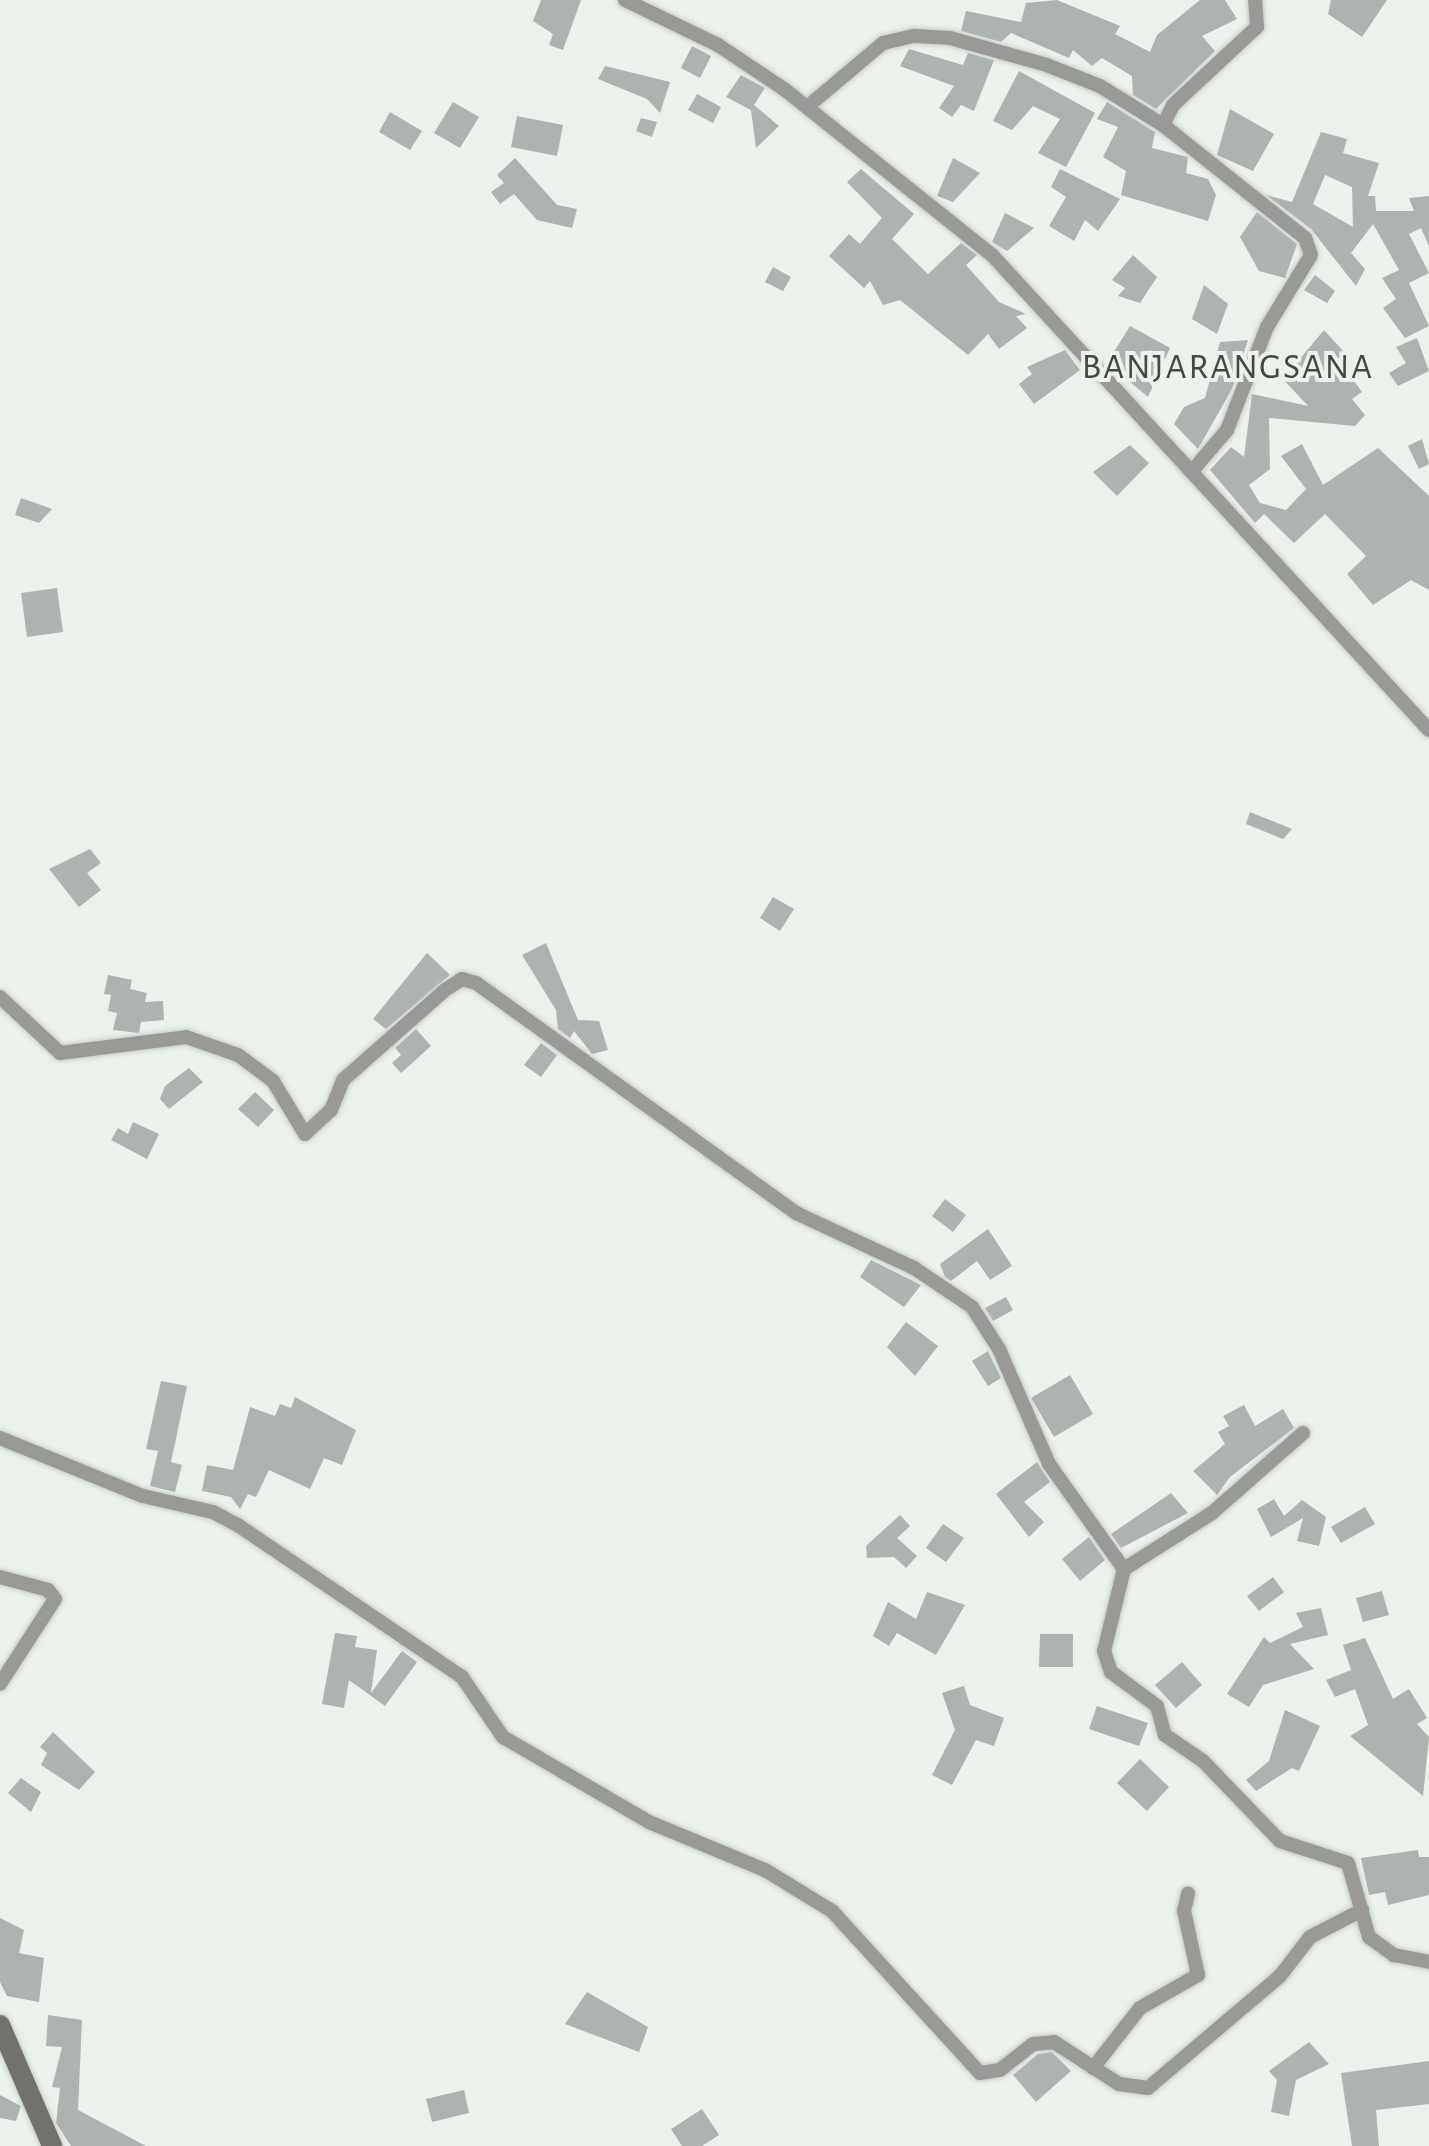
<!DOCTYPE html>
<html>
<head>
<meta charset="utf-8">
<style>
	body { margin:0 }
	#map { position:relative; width:1429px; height:2146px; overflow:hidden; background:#ebf1eb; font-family:"Alegreya Sans",sans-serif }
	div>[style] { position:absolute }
	.building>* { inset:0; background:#acb3b0 }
	.roads { filter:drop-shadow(0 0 2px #c6ccc6) drop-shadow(0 0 2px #c6ccc6) }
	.street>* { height:14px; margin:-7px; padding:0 7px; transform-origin:7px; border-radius:7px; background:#999a97 }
	.secondary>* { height:20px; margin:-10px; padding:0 10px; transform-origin:10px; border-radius:10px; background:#71726e }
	span { translate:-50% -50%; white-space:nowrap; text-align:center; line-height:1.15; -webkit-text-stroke:8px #ebf1eb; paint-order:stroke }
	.quarter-label { font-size:36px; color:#444844; letter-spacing:2px }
</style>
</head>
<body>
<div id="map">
	<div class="building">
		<div style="clip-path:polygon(541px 0,581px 0,563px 50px,549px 45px,553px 34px,533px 21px)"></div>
		<div style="clip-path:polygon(1057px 0,1120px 26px,1115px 34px,1150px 52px,1157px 35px,1200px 0,1225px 0,1237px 19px,1202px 36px,1215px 51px,1156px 109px,1133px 95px,1132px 76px,1102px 58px,1092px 66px,1073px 50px,1069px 58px,1011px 33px,1001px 42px,961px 31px,966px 11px,1021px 22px,1026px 3px)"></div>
		<div style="clip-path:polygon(1331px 0,1387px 0,1362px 37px,1328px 14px)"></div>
		<div style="clip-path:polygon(692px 46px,711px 56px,700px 78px,681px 68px)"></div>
		<div style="clip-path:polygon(909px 49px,963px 65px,968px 53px,994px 60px,974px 111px,961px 105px,952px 117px,939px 108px,954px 86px,900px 66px)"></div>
		<div style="clip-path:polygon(605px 66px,670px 82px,660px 113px,647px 99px,598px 79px)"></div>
		<div style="clip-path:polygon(1019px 71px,1095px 113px,1066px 167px,1038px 153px,1060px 119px,1033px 106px,1012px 130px,993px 121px)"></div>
		<div style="clip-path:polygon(741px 75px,765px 88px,754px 105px,779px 126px,756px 148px,751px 110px,726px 97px)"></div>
		<div style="clip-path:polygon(697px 94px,721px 107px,713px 123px,688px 110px)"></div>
		<div style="clip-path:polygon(453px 102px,479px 117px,460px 148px,434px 133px)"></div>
		<div style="clip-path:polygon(1107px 102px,1155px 132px,1152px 148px,1188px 157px,1186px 173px,1208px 179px,1216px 195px,1208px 221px,1121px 195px,1126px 171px,1103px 157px,1118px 127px,1097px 119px)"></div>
		<div style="clip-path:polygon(1230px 109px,1274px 134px,1253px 171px,1217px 155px)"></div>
		<div style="clip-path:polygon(390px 112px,422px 131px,410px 150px,379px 132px)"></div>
		<div style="clip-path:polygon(517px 116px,563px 125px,557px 156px,511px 147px)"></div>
		<div style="clip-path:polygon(641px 118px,657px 122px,652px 137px,636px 131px)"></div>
		<div style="clip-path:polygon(evenodd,1321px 132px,1347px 139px,1343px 153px,1379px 163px,1368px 196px,1375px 196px,1376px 211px,1414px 211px,1409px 198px,1429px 196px,1429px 246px,1421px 228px,1409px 234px,1429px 273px,1409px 283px,1429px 326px,1405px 338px,1383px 308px,1396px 299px,1382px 278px,1399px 270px,1373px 224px,1351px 253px,1365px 269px,1356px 286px,1311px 229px,1266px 195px,1292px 202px,1321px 132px,1325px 175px,1352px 187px,1353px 227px,1313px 204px,1325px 175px)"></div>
		<div style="clip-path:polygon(515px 158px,557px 205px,577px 209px,572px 228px,537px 220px,514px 194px,500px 204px,491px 192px,504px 183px,497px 175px)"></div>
		<div style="clip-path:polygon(953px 158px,980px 173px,953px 202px,937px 196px)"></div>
		<div style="clip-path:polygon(861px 169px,914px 214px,892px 239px,928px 274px,961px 243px,977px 255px,966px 265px,999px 302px,1026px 314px,1016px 316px,1027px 328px,999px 349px,988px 334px,968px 355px,900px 300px,883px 305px,870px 281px,864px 288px,829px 256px,849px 234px,860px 244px,882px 218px,847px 182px)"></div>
		<div style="clip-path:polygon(1060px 169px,1120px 199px,1098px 231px,1085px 220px,1074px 241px,1049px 226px,1066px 197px,1051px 187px)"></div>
		<div style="clip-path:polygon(1257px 212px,1297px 244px,1285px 278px,1259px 271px,1240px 237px)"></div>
		<div style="clip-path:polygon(1005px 213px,1034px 228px,1007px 251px,992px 242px)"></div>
		<div style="clip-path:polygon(1133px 255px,1157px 277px,1140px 303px,1118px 296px,1125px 288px,1112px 280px)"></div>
		<div style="clip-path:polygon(773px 267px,791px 277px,783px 291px,765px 282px)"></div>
		<div style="clip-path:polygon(1315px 275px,1335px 291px,1327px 303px,1304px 290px)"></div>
		<div style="clip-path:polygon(1204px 285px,1228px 304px,1217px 334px,1192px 319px)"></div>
		<div style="clip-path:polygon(1130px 326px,1170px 348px,1148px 397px,1107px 363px)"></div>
		<div style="clip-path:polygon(1324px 330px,1344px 352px,1338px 359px,1362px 392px,1352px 399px,1365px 415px,1355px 426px,1269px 418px,1270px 469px,1249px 485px,1260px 503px,1286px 510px,1306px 489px,1281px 456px,1302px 444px,1323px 485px,1378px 448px,1429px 496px,1429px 590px,1411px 580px,1373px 605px,1347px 574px,1366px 556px,1325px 514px,1294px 543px,1264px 514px,1255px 523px,1210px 470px,1231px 447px,1244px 457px,1252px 394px,1308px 406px,1283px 379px)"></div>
		<div style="clip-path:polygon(1417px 338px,1429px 371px,1398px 386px,1389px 373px,1406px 363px,1396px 347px)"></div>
		<div style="clip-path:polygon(1248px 340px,1232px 389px,1198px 449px,1174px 424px,1184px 407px,1205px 398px,1220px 342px)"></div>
		<div style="clip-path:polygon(1065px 350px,1080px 370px,1034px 404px,1019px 384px,1032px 374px,1027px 367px)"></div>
		<div style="clip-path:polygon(1422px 439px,1429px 464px,1419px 469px,1408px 446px)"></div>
		<div style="clip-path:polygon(1130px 445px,1149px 463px,1117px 496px,1093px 472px)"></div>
		<div style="clip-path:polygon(21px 498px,52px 509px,39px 523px,15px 515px)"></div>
		<div style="clip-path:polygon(57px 588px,63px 632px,27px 637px,21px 593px)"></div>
		<div style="clip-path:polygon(1250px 812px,1292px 829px,1283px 839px,1246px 824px)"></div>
		<div style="clip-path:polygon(90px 849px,101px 863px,87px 873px,101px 890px,79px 907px,49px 869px)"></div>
		<div style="clip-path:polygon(773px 897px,794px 909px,780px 931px,760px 918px)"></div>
		<div style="clip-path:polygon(546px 943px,578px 1020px,599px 1021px,608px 1050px,592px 1054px,574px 1031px,570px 1038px,558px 1029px,556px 1010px,522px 955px)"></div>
		<div style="clip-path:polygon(427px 953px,450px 975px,386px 1029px,373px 1019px)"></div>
		<div style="clip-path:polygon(108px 975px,132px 980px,130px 989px,147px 993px,145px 1002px,163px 1001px,164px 1020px,141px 1022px,139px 1033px,113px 1030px,117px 1013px,108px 1011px,111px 995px,104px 994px)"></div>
		<div style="clip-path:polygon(416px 1029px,431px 1046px,401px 1073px,392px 1063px,401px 1055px,395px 1048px)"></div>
		<div style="clip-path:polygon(541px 1043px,557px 1055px,541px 1077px,524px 1065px)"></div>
		<div style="clip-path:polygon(189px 1068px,203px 1082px,169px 1109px,160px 1099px,165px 1086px)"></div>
		<div style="clip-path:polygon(255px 1092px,274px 1110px,258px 1127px,238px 1109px)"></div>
		<div style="clip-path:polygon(133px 1122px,159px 1134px,147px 1159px,111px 1140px,118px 1128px,128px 1134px)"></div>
		<div style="clip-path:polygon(945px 1199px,966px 1215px,953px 1232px,932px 1216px)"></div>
		<div style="clip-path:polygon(988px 1229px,1012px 1266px,990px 1280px,977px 1261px,951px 1281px,945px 1277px,940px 1264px)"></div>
		<div style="clip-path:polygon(871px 1260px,921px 1285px,904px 1307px,860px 1277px)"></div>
		<div style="clip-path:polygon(1006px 1297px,1013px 1310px,993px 1321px,985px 1308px)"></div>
		<div style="clip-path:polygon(906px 1322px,938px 1346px,915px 1376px,887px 1347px)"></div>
		<div style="clip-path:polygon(988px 1351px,1001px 1378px,988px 1386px,972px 1361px)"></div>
		<div style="clip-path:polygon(1070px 1375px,1093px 1414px,1054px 1437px,1031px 1398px)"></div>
		<div style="clip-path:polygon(161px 1381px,187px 1386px,171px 1462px,182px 1465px,175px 1492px,150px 1486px,158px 1451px,146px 1449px)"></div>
		<div style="clip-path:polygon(295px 1397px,356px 1430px,342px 1465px,324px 1458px,310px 1489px,269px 1470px,256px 1497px,248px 1494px,240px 1509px,231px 1497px,202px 1491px,207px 1465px,233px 1470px,250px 1407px,275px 1416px,280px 1404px,291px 1408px)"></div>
		<div style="clip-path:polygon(1244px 1405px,1255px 1426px,1283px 1409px,1294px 1428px,1230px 1477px,1217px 1495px,1193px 1471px,1225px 1444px,1218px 1432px,1229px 1426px,1223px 1416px)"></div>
		<div style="clip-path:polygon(1037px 1462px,1050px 1482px,1024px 1502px,1044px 1522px,1029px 1537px,996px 1494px)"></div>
		<div style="clip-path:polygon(1171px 1493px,1188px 1513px,1121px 1548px,1111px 1534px)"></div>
		<div style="clip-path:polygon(1274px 1499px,1284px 1516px,1302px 1500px,1326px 1517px,1319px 1546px,1297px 1541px,1303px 1518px,1271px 1537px,1257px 1509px)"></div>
		<div style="clip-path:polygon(1365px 1507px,1375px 1524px,1341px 1543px,1331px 1527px)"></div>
		<div style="clip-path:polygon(900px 1515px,910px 1526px,897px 1538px,917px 1556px,906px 1568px,894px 1557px,867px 1558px,866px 1546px)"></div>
		<div style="clip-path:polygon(943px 1524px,964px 1538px,946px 1562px,926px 1548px)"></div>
		<div style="clip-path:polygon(1089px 1537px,1105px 1560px,1080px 1581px,1062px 1559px)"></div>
		<div style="clip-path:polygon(1273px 1577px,1284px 1592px,1259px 1611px,1247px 1596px)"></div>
		<div style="clip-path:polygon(1382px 1591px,1389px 1615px,1363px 1622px,1356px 1598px)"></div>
		<div style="clip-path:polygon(927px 1592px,965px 1605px,936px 1655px,897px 1633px,889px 1646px,873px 1636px,888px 1602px,916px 1619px)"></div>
		<div style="clip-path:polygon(1321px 1608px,1328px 1635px,1290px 1644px,1314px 1669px,1263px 1685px,1249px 1707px,1227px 1694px,1264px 1637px,1270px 1643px,1303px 1627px,1296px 1613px)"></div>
		<div style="clip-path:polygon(335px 1633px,357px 1636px,355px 1647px,377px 1650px,371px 1693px,402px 1651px,417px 1662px,385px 1706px,349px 1680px,344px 1708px,322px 1704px)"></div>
		<div style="clip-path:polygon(1040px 1634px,1073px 1634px,1073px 1667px,1039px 1667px)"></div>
		<div style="clip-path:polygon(1365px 1638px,1393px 1699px,1409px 1689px,1427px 1718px,1417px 1724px,1429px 1737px,1423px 1796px,1350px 1736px,1368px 1725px,1355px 1689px,1335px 1697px,1326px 1680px,1351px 1670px,1343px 1645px)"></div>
		<div style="clip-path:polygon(1182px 1662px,1202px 1685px,1176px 1708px,1155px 1685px)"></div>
		<div style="clip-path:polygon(964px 1686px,970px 1705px,1004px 1718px,994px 1746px,976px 1740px,952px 1785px,932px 1775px,955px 1730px,942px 1693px)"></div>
		<div style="clip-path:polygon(1097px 1706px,1148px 1723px,1139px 1746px,1089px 1729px)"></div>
		<div style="clip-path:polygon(1285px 1710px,1320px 1726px,1299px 1771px,1292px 1768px,1256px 1791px,1246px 1780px,1269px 1761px)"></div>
		<div style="clip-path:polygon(53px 1732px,95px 1772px,79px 1790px,41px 1765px,47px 1753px,40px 1747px)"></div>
		<div style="clip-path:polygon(1140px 1759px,1169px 1787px,1147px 1811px,1117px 1783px)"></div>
		<div style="clip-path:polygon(21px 1778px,41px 1792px,31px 1812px,8px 1793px)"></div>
		<div style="clip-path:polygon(1418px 1850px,1419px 1857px,1429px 1857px,1429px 1895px,1388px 1905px,1385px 1892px,1369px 1895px,1361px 1858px)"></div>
		<div style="clip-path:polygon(0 1918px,24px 1930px,19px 1953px,44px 1958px,39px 2002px,7px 1996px,0 1982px)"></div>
		<div style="clip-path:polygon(587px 1992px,648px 2027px,639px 2052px,565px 2024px)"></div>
		<div style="clip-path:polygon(48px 2015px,82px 2020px,78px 2110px,146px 2146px,71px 2146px,56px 2123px,60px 2088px,52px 2087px,62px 2047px,46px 2046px)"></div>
		<div style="clip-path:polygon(1309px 2042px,1329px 2064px,1296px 2080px,1289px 2116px,1271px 2112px,1277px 2080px,1269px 2071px)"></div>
		<div style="clip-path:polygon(1052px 2052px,1071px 2071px,1036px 2102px,1013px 2075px,1038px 2054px)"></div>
		<div style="clip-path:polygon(1429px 2061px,1429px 2104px,1376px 2110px,1379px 2146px,1352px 2146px,1341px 2073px)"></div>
		<div style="clip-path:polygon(464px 2090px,469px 2113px,432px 2122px,426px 2099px)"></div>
		<div style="clip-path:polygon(0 2095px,21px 2106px,16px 2121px,0 2118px)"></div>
		<div style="clip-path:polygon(702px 2109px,719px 2135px,702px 2146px,682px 2146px,671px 2129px)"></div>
	</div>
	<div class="roads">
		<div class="street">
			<div style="left:625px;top:0;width:103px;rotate:25.8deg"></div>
			<div style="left:718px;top:45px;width:79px;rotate:33.7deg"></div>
			<div style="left:784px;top:89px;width:266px;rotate:38.6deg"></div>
			<div style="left:992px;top:255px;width:645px;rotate:47.39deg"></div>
			<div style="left:807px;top:107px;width:99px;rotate:-40.1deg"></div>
			<div style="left:883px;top:43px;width:32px;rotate:-13deg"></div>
			<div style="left:914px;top:36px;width:36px;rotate:3deg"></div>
			<div style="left:950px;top:38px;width:98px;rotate:15.5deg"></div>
			<div style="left:1044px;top:64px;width:60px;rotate:21.4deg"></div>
			<div style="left:1100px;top:86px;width:74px;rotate:31.8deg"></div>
			<div style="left:1192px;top:471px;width:54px;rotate:-49.5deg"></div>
			<div style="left:1227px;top:430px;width:110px;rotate:-68.8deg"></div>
			<div style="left:1267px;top:327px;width:84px;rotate:-58.6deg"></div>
			<div style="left:1311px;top:255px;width:18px;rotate:-109deg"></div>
			<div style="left:1305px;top:238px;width:181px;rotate:-141.5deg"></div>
			<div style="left:1163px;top:125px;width:22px;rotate:-63deg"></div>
			<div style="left:1173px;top:105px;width:115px;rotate:-42.9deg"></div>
			<div style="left:1257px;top:27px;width:27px;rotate:-94deg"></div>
			<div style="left:0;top:997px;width:82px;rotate:43deg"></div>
			<div style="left:60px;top:1053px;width:127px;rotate:-7.2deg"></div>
			<div style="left:186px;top:1037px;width:55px;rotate:19.1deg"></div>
			<div style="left:238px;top:1055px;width:44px;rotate:36.6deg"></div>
			<div style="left:273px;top:1081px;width:62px;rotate:58.9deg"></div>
			<div style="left:305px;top:1134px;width:35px;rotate:-43deg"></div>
			<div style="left:331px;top:1110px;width:32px;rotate:-68deg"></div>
			<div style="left:343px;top:1080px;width:136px;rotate:-41.4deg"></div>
			<div style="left:445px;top:990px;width:20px;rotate:-33deg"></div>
			<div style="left:462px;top:979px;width:15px;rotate:16deg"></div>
			<div style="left:476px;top:983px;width:394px;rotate:35.7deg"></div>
			<div style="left:796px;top:1213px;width:130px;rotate:25deg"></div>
			<div style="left:914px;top:1268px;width:70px;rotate:33.9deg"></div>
			<div style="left:972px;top:1307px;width:50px;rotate:57.3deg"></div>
			<div style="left:999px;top:1349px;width:125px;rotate:66.5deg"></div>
			<div style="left:1049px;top:1464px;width:129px;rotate:54.5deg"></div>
			<div style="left:1303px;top:1433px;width:121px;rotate:138.7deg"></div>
			<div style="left:1212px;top:1513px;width:104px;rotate:147.5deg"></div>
			<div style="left:1124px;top:1569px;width:84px;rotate:103.7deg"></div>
			<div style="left:1104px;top:1651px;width:22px;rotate:72deg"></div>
			<div style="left:1111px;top:1672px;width:57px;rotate:36.5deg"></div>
			<div style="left:1157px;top:1706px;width:30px;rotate:75deg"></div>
			<div style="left:1165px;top:1735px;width:46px;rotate:34.4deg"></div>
			<div style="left:1203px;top:1761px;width:111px;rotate:46.1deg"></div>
			<div style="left:1280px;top:1841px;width:71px;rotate:17.9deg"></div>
			<div style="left:1348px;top:1863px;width:77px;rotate:74.2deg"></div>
			<div style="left:1369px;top:1937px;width:31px;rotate:36deg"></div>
			<div style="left:1394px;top:1955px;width:36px;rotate:11deg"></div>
			<div style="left:0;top:1438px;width:154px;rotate:22.1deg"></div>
			<div style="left:143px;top:1496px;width:72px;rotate:12.9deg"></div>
			<div style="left:213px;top:1512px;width:30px;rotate:28deg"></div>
			<div style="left:239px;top:1526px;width:269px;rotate:34.1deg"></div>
			<div style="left:462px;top:1677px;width:73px;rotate:55.7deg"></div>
			<div style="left:503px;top:1737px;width:169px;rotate:30.2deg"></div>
			<div style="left:649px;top:1822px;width:126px;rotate:22.5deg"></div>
			<div style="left:765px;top:1870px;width:79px;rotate:31.5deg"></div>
			<div style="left:832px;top:1911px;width:219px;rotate:47.6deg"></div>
			<div style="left:980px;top:2073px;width:20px;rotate:-9deg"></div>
			<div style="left:1000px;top:2070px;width:42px;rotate:-38.2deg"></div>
			<div style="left:1033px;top:2044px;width:21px;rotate:-5deg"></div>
			<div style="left:1054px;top:2042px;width:77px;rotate:32.9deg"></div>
			<div style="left:1119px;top:2084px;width:29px;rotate:8deg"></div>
			<div style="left:1148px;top:2088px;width:173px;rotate:-40.3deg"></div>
			<div style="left:1280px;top:1976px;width:49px;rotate:-52.4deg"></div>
			<div style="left:1310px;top:1937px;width:59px;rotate:-27.4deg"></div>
			<div style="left:0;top:1577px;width:50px;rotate:15.2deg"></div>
			<div style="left:48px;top:1590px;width:11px;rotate:52deg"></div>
			<div style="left:55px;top:1599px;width:101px;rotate:122.9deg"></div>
			<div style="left:1093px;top:2068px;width:76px;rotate:-51.9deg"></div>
			<div style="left:1140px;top:2008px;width:67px;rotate:-29.6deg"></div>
			<div style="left:1198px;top:1975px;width:66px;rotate:-102.3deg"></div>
			<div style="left:1184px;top:1911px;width:18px;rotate:-77deg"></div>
		</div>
		<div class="secondary">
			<div style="left:0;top:2025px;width:132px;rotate:66.7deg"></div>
		</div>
	</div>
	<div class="quarter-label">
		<span style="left:1228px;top:368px">BANJARANGSANA</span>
	</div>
</div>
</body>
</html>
